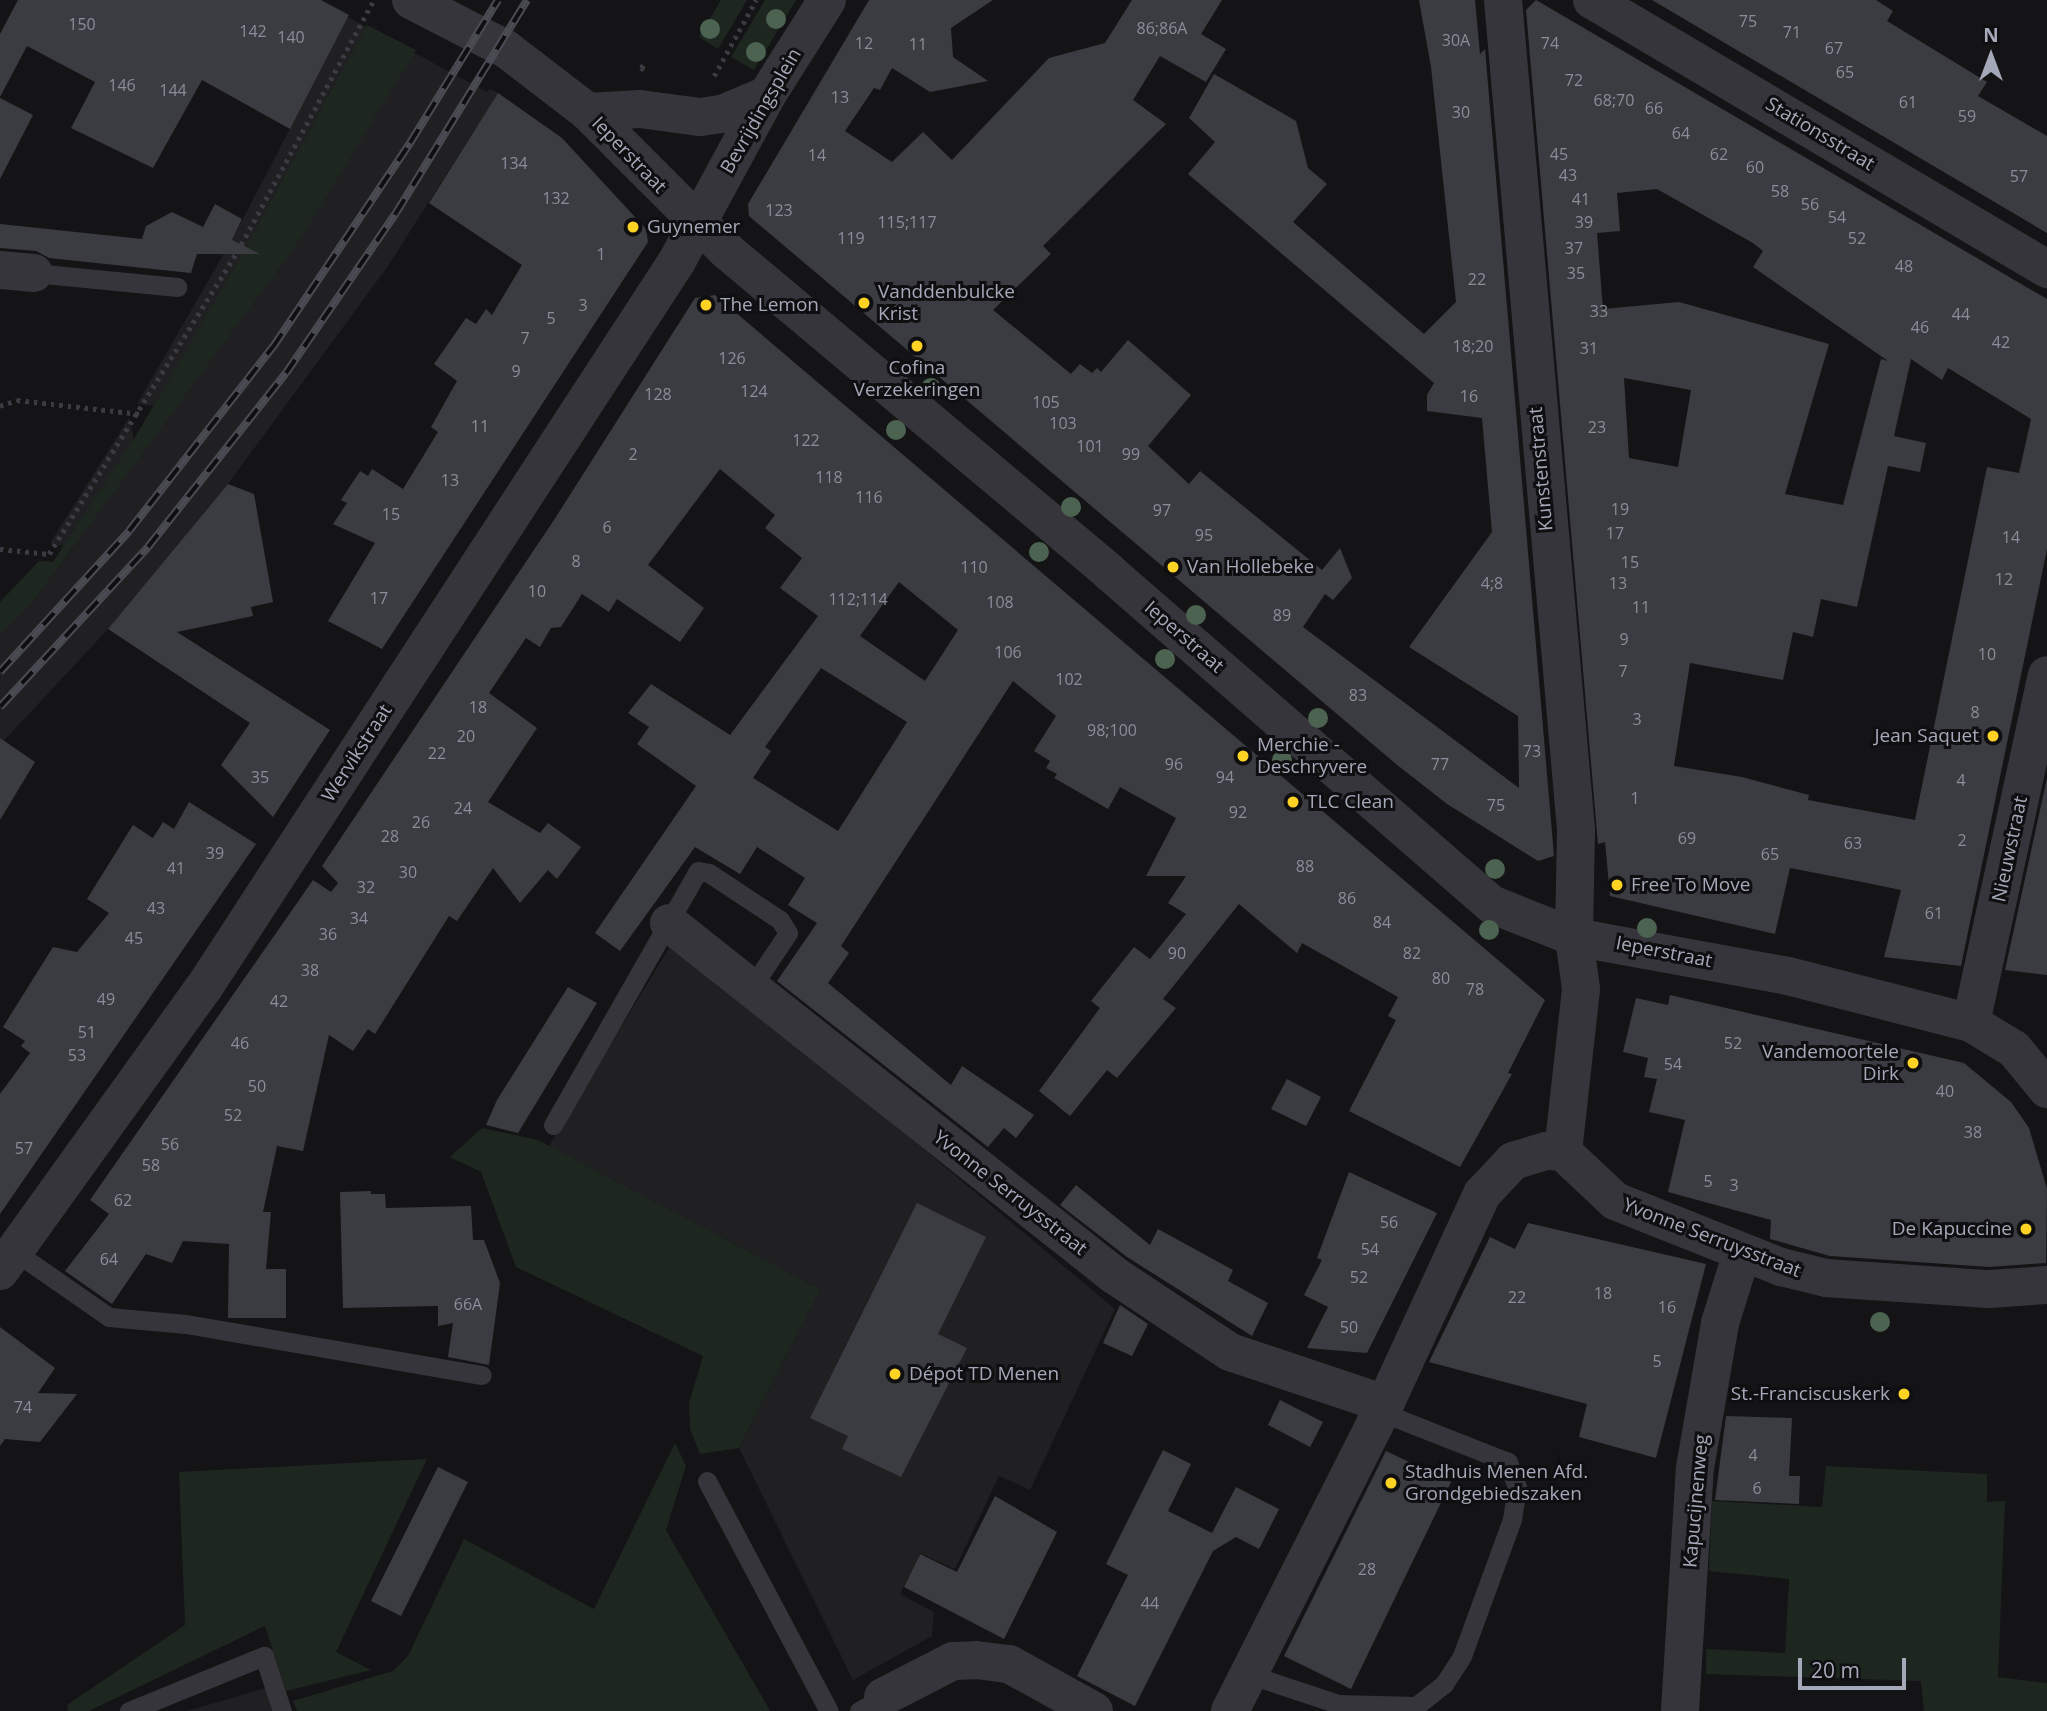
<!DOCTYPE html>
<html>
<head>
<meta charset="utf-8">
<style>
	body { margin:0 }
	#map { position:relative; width:2047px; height:1711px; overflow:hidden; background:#141416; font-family:"Open Sans",sans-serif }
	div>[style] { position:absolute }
	.built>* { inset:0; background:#202023 }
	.green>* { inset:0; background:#1e2620 }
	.building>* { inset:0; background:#3b3c41 }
	.path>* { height:4.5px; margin-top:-2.25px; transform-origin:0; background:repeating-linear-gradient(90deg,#3b3c43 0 3.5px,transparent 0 8.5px) }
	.service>* { height:19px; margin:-9.5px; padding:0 9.5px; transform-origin:9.5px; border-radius:9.5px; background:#35353b }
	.minor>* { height:38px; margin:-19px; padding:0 19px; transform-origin:19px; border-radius:19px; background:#35353b }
	.tertiary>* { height:38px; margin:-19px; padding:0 19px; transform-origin:19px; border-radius:19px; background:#35353b }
	.rail>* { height:8px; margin-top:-4px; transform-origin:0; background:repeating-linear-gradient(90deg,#0f0f11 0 16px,#4a4b53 0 32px); box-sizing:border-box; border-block:2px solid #4a4b53 }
	.trees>* { width:20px; height:20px; margin:-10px; border-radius:50%; background:#4c6351 }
	.dots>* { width:19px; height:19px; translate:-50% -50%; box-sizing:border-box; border:4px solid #0f0f11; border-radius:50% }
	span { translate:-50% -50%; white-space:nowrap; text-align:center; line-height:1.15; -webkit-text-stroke:6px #0f0f11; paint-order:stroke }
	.number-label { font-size:16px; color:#8a8d9a }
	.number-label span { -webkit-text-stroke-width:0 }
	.street-label { font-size:19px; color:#a5a8b8 }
	.poi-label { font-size:19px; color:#a5a8b8 }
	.left { translate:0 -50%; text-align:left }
	.right { translate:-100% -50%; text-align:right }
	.north { position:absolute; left:1956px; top:21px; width:70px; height:70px; -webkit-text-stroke:5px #0f0f11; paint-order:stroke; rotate:0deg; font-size:19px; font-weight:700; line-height:28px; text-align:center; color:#a5a8b8 }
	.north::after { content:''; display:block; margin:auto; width:24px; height:32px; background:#a5a8b8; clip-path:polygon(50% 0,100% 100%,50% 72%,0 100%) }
	.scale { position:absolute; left:1798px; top:1658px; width:108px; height:32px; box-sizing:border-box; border:4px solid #a5a8b8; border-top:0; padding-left:9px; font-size:21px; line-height:24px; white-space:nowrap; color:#a5a8b8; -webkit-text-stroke:5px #0f0f11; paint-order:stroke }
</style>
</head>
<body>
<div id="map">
	<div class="built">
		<div style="clip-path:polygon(348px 17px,487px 92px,490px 89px,498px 93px,388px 266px,228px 484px,108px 629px,0 745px,0 610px,35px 599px,73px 548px,50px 543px,129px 418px,134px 439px,151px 441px,173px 408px,137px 404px,233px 238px)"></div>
		<div style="clip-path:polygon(679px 945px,1115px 1309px,1030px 1490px,999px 1476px,955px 1569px,920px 1553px,900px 1594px,934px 1612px,932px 1636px,853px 1680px,739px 1448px,820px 1289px,549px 1146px,669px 948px)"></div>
		<div style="clip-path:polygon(266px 1688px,272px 1711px,187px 1711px)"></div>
	</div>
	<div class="green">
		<div style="clip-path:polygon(721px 0,747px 0,718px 49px,699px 37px)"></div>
		<div style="clip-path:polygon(765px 0,796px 0,754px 70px,731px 57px)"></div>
		<div style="clip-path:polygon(367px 25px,416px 50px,299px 241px,35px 599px,0 635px,0 602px,39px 561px,53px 562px,134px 439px,241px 257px)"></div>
		<div style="clip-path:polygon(482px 1128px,538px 1140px,820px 1289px,739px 1448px,700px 1454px,690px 1429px,689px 1403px,703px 1356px,516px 1267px,481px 1172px,450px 1157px)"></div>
		<div style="clip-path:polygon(675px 1443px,686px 1466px,666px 1530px,770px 1711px,297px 1711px,293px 1701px,393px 1671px,408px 1656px,464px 1539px,594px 1609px)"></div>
		<div style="clip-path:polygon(427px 1459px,336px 1652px,371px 1670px,286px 1691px,265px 1626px,89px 1711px,68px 1711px,67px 1705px,185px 1625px,179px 1472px)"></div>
		<div style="clip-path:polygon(1826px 1466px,1987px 1474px,1987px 1502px,2005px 1501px,1998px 1677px,2047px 1683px,2047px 1711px,1924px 1711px,1921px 1681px,1706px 1674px,1706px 1649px,1785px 1653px,1789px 1579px,1709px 1571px,1712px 1501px,1822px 1507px)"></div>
	</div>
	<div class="building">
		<div style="clip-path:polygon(18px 0,321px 0,349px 15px,290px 129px,202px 80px,153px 168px,71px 128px,95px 82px,27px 46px,0 97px,0 34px)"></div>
		<div style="clip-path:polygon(869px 0,993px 0,951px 28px,953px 57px,988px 81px,930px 92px,892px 68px,880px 90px,874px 88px,845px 131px,892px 162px,923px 132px,952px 160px,1049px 58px,1105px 43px,1132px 0,1222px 0,1201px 34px,1226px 49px,1206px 82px,1160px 56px,1133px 100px,1166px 124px,1043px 246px,1051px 254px,993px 310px,1071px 374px,1080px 364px,1092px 373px,1097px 368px,1101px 372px,1128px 340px,1191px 395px,1148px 446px,1189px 484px,1200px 471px,1322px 570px,1340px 548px,1352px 578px,1333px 600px,1325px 594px,1303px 627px,1519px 788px,1518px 716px,1409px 647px,1492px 532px,1482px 418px,1427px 411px,1427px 395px,1434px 383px,1188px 174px,1215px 142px,1189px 118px,1214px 74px,1296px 121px,1308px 168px,1327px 184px,1293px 222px,1424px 334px,1456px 302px,1431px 67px,1419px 0,1475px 0,1480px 54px,1485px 49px,1554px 856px,1538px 861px,1447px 804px,1396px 764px,749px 216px,748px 204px)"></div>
		<div style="clip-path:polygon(evenodd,1536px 0,2047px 299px,2047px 549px,1961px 966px,1884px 957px,1901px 890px,1862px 882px,1790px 868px,1775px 934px,1610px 896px,1605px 842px,1598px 844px,1526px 10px,1536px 0,1657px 189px,1753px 243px,1763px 251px,1753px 267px,1888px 361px,1881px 359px,1843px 505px,1785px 494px,1829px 344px,1679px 302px,1603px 309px,1597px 233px,1620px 231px,1617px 193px,1657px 189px,1536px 0,1911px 359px,1942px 380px,1948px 368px,2031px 419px,2019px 473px,1987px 467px,1915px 820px,1808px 800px,1809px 795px,1742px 777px,1674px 766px,1690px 663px,1783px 680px,1793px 632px,1813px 637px,1821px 599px,1857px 607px,1888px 466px,1920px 472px,1926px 443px,1894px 436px,1911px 359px,1536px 0,1624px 378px,1691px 390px,1678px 467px,1629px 458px,1624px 378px)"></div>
		<div style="clip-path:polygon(1652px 0,1876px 0,1893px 11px,1887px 21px,1987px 82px,1978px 96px,2047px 136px,2047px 233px)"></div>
		<div style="clip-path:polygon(498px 93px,562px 138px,646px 229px,648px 242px,382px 649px,328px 621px,375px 543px,333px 524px,347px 503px,341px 500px,360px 471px,368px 476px,372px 469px,403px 489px,438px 432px,431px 427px,457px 381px,434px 364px,466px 318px,476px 324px,486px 309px,492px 315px,522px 265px,429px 203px)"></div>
		<div style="clip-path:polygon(0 98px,33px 115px,0 179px)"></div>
		<div style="clip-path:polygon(215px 204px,242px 219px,232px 240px,260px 254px,197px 254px,191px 273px,49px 258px,36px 251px,0 248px,0 224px,142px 239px,146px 226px,172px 212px,203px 227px)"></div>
		<div style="clip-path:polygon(evenodd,715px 295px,1545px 1000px,1508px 1073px,1512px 1074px,1460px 1167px,1349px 1111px,1396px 1020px,1388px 1016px,1398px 997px,1302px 943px,1297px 953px,1239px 904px,1163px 999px,1176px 1008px,1117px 1078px,1107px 1070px,1070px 1116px,1039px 1091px,1100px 1008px,1091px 1001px,1134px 947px,1150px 959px,1186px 914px,1168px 903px,1186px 876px,1146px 876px,1176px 818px,1120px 787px,1108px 809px,1054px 778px,1057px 774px,1046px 768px,1050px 761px,1034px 751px,1056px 716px,1013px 681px,841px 946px,849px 953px,828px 983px,951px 1085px,962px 1066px,1034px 1115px,1016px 1138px,1004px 1128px,988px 1147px,777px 981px,817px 923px,788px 905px,805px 878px,757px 847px,740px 874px,695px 847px,620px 951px,595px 933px,696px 786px,637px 744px,649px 727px,628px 713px,651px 684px,730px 735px,818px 616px,780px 588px,802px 558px,765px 528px,775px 515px,720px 469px,648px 565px,704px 608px,680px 642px,617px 599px,609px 612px,582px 594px,561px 627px,551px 628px,540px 647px,526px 638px,489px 693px,537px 728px,488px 802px,540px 833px,548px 823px,581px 847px,557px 879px,548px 870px,520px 903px,493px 868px,457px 921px,449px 916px,375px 1034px,368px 1029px,353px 1051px,329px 1035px,303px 1151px,277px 1146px,263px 1212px,271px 1212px,266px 1269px,286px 1269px,286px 1318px,228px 1318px,229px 1244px,183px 1241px,172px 1263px,146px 1254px,112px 1304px,65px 1271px,109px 1214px,90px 1200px,313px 880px,331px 892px,338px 883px,322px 866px,554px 520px,695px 298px,715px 295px,899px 582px,958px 630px,925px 681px,860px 636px,899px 582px,715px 295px,821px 668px,907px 722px,838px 831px,753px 778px,771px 751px,765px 747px,821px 668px)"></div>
		<div style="clip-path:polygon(228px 484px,254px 494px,273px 602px,251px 607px,253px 616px,177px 632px,330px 730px,273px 817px,221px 765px,250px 723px,108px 629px)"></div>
		<div style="clip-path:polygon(0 738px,35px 762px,0 820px)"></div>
		<div style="clip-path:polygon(2047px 778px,2047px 975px,2005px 970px)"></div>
		<div style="clip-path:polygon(189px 802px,256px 844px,0 1214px,0 1094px,30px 1053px,21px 1046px,25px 1041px,3px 1027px,53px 947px,77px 952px,109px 913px,87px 899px,133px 825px,153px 838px,163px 822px,174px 829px)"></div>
		<div style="clip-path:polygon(568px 987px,597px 1003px,518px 1133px,486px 1125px,497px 1100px)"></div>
		<div style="clip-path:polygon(1670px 995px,1964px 1063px,2011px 1102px,2029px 1128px,2047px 1189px,2046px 1263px,1989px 1267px,1830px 1256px,1770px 1239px,1771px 1220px,1668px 1192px,1685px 1120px,1649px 1112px,1657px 1079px,1644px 1077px,1648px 1058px,1623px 1052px,1636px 998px,1668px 1005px)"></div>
		<div style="clip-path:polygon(1287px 1079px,1321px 1097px,1306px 1126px,1271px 1109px)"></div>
		<div style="clip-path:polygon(1349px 1172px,1437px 1213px,1367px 1353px,1307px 1348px,1328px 1307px,1304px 1295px,1322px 1260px,1317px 1258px)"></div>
		<div style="clip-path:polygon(1076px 1185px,1150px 1245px,1158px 1229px,1233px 1270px,1228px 1281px,1268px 1303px,1252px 1336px,1127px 1257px,1060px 1205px)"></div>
		<div style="clip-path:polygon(371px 1191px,371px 1194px,385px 1194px,386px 1208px,471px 1206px,473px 1240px,484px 1240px,500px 1283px,489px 1365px,448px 1357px,453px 1323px,438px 1326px,438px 1306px,343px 1308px,340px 1192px)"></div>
		<div style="clip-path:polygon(917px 1203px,986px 1237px,938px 1334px,967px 1348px,901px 1477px,842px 1449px,848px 1436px,810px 1418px)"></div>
		<div style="clip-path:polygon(1528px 1223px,1706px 1264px,1656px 1458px,1579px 1437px,1587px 1404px,1429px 1362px,1490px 1237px,1515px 1249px)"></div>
		<div style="clip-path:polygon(1120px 1305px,1148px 1324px,1132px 1356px,1103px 1343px)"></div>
		<div style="clip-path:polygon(0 1327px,55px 1368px,38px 1393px,77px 1394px,40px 1442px,5px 1439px,0 1446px)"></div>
		<div style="clip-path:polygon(1280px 1400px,1323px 1422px,1310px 1447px,1268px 1425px)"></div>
		<div style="clip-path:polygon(1726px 1416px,1792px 1418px,1789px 1476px,1800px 1476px,1799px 1504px,1715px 1500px)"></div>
		<div style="clip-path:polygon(1163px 1450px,1191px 1464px,1168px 1511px,1212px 1533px,1236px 1487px,1279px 1509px,1259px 1549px,1236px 1537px,1213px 1551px,1135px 1706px,1077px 1676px,1128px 1575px,1106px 1564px)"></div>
		<div style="clip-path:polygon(1386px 1451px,1451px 1482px,1351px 1689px,1284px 1656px)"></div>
		<div style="clip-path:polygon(438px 1467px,468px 1482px,401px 1616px,371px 1601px)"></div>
		<div style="clip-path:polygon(995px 1496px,1057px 1532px,1004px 1639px,904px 1587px,920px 1554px,957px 1572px)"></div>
	</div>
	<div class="path">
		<div style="left:644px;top:70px;width:4px;rotate:-146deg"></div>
		<div style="left:641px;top:68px;width:7px;rotate:-56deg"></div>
		<div style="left:714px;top:76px;width:87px;rotate:-61.1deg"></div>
		<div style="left:0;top:406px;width:18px;rotate:-19deg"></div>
		<div style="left:17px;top:400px;width:124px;rotate:6.5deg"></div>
		<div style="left:0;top:549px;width:49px;rotate:5.8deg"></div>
		<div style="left:49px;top:554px;width:356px;rotate:-58.1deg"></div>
		<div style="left:237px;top:252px;width:285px;rotate:-61.5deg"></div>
	</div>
	<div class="service">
		<div style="left:34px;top:273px;width:144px;rotate:5.6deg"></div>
		<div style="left:553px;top:1125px;width:292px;rotate:-60.3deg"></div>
		<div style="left:698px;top:871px;width:11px;rotate:10deg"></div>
		<div style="left:709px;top:873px;width:85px;rotate:33.5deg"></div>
		<div style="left:780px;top:920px;width:15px;rotate:58deg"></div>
		<div style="left:788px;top:933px;width:66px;rotate:123.9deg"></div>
		<div style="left:14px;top:1251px;width:116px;rotate:34.8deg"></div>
		<div style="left:109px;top:1317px;width:77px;rotate:5.2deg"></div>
		<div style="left:186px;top:1324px;width:300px;rotate:9.8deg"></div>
		<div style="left:707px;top:1481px;width:260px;rotate:62.1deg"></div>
		<div style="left:1248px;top:1674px;width:95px;rotate:18.4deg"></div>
		<div style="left:1338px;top:1704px;width:78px;rotate:1.5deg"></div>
		<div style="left:1416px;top:1706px;width:36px;rotate:-38deg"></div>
		<div style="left:1444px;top:1684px;width:33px;rotate:-57deg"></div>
		<div style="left:1462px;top:1656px;width:146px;rotate:-69.9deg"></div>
		<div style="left:1512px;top:1519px;width:32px;rotate:-81deg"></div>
		<div style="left:1517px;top:1487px;width:27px;rotate:-110deg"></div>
		<div style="left:1508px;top:1462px;width:136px;rotate:-158.5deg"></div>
		<div style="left:129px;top:1711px;width:146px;rotate:-22.2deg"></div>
		<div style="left:264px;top:1656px;width:58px;rotate:71.9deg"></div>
		<div style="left:859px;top:1711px;width:28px;rotate:-30deg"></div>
	</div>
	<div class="minor">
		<div style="left:1503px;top:0;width:833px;rotate:84.97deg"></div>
		<div style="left:1576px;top:830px;width:107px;rotate:91.1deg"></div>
		<div style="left:1592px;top:0;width:529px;rotate:30.59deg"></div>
		<div style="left:0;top:270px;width:34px;rotate:5deg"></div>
		<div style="left:669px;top:923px;width:567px;rotate:38.34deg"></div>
		<div style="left:1114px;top:1275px;width:139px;rotate:33.6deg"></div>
		<div style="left:1230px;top:1352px;width:163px;rotate:18.5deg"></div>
		<div style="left:1971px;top:1023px;width:356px;rotate:-77.7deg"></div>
		<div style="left:883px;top:1697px;width:79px;rotate:-27.2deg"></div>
		<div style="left:953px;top:1661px;width:23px;rotate:-2deg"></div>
		<div style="left:976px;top:1660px;width:33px;rotate:7deg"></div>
		<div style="left:1009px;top:1664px;width:97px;rotate:28.9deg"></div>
		<div style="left:1230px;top:1711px;width:344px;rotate:-63.2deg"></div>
		<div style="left:1385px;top:1404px;width:231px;rotate:-65.2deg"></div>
		<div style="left:1482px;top:1194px;width:45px;rotate:-46.8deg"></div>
		<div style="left:1513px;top:1161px;width:34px;rotate:-17deg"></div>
		<div style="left:1546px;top:1151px;width:17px;rotate:3deg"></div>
		<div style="left:1680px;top:1711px;width:243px;rotate:-86.5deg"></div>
		<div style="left:1695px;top:1468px;width:147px;rotate:-80.2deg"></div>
		<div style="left:1720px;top:1323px;width:73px;rotate:-72.6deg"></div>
	</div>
	<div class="tertiary">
		<div style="left:411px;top:0;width:107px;rotate:27.3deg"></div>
		<div style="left:506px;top:49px;width:103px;rotate:37.5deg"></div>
		<div style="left:588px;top:112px;width:197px;rotate:45deg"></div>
		<div style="left:727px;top:251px;width:499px;rotate:40deg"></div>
		<div style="left:1109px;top:572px;width:506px;rotate:40.99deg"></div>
		<div style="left:1491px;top:904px;width:89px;rotate:21.7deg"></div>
		<div style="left:1574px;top:937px;width:218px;rotate:10.3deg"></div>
		<div style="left:1788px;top:976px;width:189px;rotate:14.4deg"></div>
		<div style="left:1971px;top:1023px;width:50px;rotate:31.2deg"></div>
		<div style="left:2014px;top:1049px;width:52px;rotate:50.5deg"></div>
		<div style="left:588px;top:112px;width:52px;rotate:-3.3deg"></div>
		<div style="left:640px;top:109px;width:61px;rotate:7.6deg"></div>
		<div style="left:700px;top:117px;width:22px;rotate:-8deg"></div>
		<div style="left:722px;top:114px;width:49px;rotate:-22.9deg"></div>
		<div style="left:1574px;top:937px;width:52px;rotate:82.3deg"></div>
		<div style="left:1581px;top:989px;width:164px;rotate:96.3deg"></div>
		<div style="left:1563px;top:1152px;width:71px;rotate:43.3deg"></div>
		<div style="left:1615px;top:1201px;width:179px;rotate:21.7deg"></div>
		<div style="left:1781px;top:1267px;width:46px;rotate:13.7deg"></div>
		<div style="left:1826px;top:1278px;width:163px;rotate:3.9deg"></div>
		<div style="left:1989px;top:1289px;width:58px;rotate:-3.9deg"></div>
		<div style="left:0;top:1271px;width:347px;rotate:-54.3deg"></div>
		<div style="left:203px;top:989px;width:869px;rotate:-56.93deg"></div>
		<div style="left:677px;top:261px;width:189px;rotate:-61.5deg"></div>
		<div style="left:767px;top:95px;width:112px;rotate:-57.7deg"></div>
	</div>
	<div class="rail">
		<div style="left:0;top:672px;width:191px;rotate:-47.5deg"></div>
		<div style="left:129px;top:531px;width:234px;rotate:-52deg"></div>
		<div style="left:273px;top:347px;width:246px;rotate:-56.1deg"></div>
		<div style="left:410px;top:143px;width:168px;rotate:-58.4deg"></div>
		<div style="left:0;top:707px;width:218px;rotate:-47.2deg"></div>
		<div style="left:148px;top:547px;width:222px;rotate:-51.6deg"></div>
		<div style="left:286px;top:373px;width:194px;rotate:-55.5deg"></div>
		<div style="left:396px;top:213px;width:250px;rotate:-58.4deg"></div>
	</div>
	<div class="trees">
		<div style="left:776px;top:19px"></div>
		<div style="left:710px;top:29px"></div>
		<div style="left:756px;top:52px"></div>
		<div style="left:931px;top:388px"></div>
		<div style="left:896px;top:430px"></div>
		<div style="left:1071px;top:507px"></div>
		<div style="left:1039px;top:552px"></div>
		<div style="left:1196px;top:615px"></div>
		<div style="left:1165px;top:659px"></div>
		<div style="left:1318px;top:718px"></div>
		<div style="left:1282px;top:760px"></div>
		<div style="left:1495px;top:869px"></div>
		<div style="left:1647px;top:928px"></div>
		<div style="left:1489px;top:930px"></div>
		<div style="left:1880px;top:1322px"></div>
	</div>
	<div class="dots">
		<div style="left:633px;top:227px;background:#ffd323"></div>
		<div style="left:864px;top:303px;background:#ffd323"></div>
		<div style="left:706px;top:305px;background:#ffd323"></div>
		<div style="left:917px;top:346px;background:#ffd323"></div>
		<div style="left:1173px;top:567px;background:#ffd323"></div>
		<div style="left:1993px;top:736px;background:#ffd323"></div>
		<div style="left:1243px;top:756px;background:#ffd323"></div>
		<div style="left:1293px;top:802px;background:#ffd323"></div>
		<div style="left:1617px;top:885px;background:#ffd323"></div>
		<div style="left:1913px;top:1063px;background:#ffd323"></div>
		<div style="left:2026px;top:1229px;background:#ffd323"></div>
		<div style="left:895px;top:1374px;background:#ffd323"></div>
		<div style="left:1904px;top:1394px;background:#ffd323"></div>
		<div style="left:1391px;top:1483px;background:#ffd323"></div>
	</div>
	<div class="number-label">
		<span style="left:1748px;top:21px">75</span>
		<span style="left:82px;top:24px">150</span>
		<span style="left:1162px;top:28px">86;86A</span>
		<span style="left:253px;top:31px">142</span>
		<span style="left:1792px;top:32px">71</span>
		<span style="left:291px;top:37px">140</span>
		<span style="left:1456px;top:40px">30A</span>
		<span style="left:864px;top:43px">12</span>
		<span style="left:1550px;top:43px">74</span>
		<span style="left:918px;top:44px">11</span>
		<span style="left:1834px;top:48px">67</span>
		<span style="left:1845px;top:72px">65</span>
		<span style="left:1574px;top:80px">72</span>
		<span style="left:122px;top:85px">146</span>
		<span style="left:173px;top:90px">144</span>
		<span style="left:840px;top:97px">13</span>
		<span style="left:1614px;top:100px">68;70</span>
		<span style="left:1908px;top:102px">61</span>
		<span style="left:1654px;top:108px">66</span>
		<span style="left:1461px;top:112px">30</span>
		<span style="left:1967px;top:116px">59</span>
		<span style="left:1681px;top:133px">64</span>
		<span style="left:1559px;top:154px">45</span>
		<span style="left:1719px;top:154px">62</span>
		<span style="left:817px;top:155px">14</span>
		<span style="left:514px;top:163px">134</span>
		<span style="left:1755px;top:167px">60</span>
		<span style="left:1568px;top:175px">43</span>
		<span style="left:2019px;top:176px">57</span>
		<span style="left:1780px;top:191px">58</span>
		<span style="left:556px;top:198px">132</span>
		<span style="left:1581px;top:199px">41</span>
		<span style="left:1810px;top:204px">56</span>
		<span style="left:779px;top:210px">123</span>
		<span style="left:1837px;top:217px">54</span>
		<span style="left:907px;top:222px">115;117</span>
		<span style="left:1584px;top:222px">39</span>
		<span style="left:851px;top:238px">119</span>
		<span style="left:1857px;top:238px">52</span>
		<span style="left:1574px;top:248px">37</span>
		<span style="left:601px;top:254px">1</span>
		<span style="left:1904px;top:266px">48</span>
		<span style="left:1576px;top:273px">35</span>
		<span style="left:1477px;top:279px">22</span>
		<span style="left:583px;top:305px">3</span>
		<span style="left:1599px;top:311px">33</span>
		<span style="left:1961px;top:314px">44</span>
		<span style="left:551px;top:318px">5</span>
		<span style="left:1920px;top:327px">46</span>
		<span style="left:525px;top:338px">7</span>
		<span style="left:2001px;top:342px">42</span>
		<span style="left:1473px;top:346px">18;20</span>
		<span style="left:1589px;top:348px">31</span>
		<span style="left:732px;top:358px">126</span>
		<span style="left:516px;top:371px">9</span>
		<span style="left:754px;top:391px">124</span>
		<span style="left:658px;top:394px">128</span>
		<span style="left:1469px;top:396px">16</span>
		<span style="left:1046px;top:402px">105</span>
		<span style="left:1063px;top:423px">103</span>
		<span style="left:480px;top:426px">11</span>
		<span style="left:1597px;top:427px">23</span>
		<span style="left:806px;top:440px">122</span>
		<span style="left:1090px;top:446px">101</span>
		<span style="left:633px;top:454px">2</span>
		<span style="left:1131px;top:454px">99</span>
		<span style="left:829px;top:477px">118</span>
		<span style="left:450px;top:480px">13</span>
		<span style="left:869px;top:497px">116</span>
		<span style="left:1620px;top:509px">19</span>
		<span style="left:1162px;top:510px">97</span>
		<span style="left:391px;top:514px">15</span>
		<span style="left:607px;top:527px">6</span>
		<span style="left:1615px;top:533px">17</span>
		<span style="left:1204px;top:535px">95</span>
		<span style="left:2011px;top:537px">14</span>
		<span style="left:576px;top:561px">8</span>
		<span style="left:1630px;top:562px">15</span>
		<span style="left:974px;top:567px">110</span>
		<span style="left:2004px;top:579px">12</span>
		<span style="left:1492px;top:583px">4;8</span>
		<span style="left:1618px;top:583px">13</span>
		<span style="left:537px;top:591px">10</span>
		<span style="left:379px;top:598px">17</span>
		<span style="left:858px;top:599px">112;114</span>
		<span style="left:1000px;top:602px">108</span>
		<span style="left:1641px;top:607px">11</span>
		<span style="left:1282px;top:615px">89</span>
		<span style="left:1624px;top:639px">9</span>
		<span style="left:1008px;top:652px">106</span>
		<span style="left:1987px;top:654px">10</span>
		<span style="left:1623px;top:671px">7</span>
		<span style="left:1069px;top:679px">102</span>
		<span style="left:1358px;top:695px">83</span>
		<span style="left:478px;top:707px">18</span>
		<span style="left:1975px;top:712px">8</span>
		<span style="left:1637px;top:719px">3</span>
		<span style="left:1112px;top:730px">98;100</span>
		<span style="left:466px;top:736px">20</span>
		<span style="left:1532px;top:751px">73</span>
		<span style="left:437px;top:753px">22</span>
		<span style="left:1174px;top:764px">96</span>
		<span style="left:1440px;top:764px">77</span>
		<span style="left:260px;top:777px">35</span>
		<span style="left:1225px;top:777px">94</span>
		<span style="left:1961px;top:780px">4</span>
		<span style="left:1635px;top:798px">1</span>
		<span style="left:1496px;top:805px">75</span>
		<span style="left:463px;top:808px">24</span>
		<span style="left:1238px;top:812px">92</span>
		<span style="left:421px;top:822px">26</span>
		<span style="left:390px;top:836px">28</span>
		<span style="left:1687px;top:838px">69</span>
		<span style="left:1962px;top:840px">2</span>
		<span style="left:1853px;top:843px">63</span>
		<span style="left:215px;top:853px">39</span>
		<span style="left:1770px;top:854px">65</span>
		<span style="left:1305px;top:866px">88</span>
		<span style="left:176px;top:868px">41</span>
		<span style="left:408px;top:872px">30</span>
		<span style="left:366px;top:887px">32</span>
		<span style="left:1347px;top:898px">86</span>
		<span style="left:156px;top:908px">43</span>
		<span style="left:1934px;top:913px">61</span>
		<span style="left:359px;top:918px">34</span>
		<span style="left:1382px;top:922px">84</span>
		<span style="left:328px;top:934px">36</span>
		<span style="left:134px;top:938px">45</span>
		<span style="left:1177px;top:953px">90</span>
		<span style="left:1412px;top:953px">82</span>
		<span style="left:310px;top:970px">38</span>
		<span style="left:1441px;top:978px">80</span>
		<span style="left:1475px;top:989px">78</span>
		<span style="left:106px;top:999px">49</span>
		<span style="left:279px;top:1001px">42</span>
		<span style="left:87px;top:1032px">51</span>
		<span style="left:240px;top:1043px">46</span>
		<span style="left:1733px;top:1043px">52</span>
		<span style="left:77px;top:1055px">53</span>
		<span style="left:1673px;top:1064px">54</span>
		<span style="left:257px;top:1086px">50</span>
		<span style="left:1945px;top:1091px">40</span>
		<span style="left:233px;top:1115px">52</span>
		<span style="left:1973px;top:1132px">38</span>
		<span style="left:170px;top:1144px">56</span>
		<span style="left:24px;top:1148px">57</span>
		<span style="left:151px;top:1165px">58</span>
		<span style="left:1708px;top:1181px">5</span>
		<span style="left:1734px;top:1185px">3</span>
		<span style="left:123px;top:1200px">62</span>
		<span style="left:1389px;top:1222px">56</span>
		<span style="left:1370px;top:1249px">54</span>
		<span style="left:109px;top:1259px">64</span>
		<span style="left:1359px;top:1277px">52</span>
		<span style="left:1603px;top:1293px">18</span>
		<span style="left:1517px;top:1297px">22</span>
		<span style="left:468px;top:1304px">66A</span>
		<span style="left:1667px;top:1307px">16</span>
		<span style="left:1349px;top:1327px">50</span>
		<span style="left:1657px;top:1361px">5</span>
		<span style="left:23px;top:1407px">74</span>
		<span style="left:1753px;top:1455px">4</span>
		<span style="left:1757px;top:1488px">6</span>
		<span style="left:1367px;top:1569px">28</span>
		<span style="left:1150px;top:1603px">44</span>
	</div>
	<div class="street-label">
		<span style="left:761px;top:111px;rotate:-60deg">Bevrijdingsplein</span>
		<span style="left:1820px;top:134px;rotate:31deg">Stationsstraat</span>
		<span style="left:629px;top:155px;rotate:46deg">Ieperstraat</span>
		<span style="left:1541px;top:469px;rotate:-95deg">Kunstenstraat</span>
		<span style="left:1184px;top:637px;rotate:41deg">Ieperstraat</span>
		<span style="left:357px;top:753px;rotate:-57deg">Wervikstraat</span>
		<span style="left:2010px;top:849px;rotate:-78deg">Nieuwstraat</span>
		<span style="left:1664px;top:952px;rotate:11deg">Ieperstraat</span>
		<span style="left:1010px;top:1193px;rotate:38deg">Yvonne Serruysstraat</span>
		<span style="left:1712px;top:1238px;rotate:21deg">Yvonne Serruysstraat</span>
		<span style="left:1696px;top:1501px;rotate:-85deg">Kapucijnenweg</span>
	</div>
	<div class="poi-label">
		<span class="left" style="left:647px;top:227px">Guynemer</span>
		<span class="left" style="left:878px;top:303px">Vanddenbulcke<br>Krist</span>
		<span class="left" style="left:720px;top:305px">The Lemon</span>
		<span style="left:917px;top:379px">Cofina<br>Verzekeringen</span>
		<span class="left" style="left:1187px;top:567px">Van Hollebeke</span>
		<span class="right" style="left:1979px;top:736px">Jean Saquet</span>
		<span class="left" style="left:1257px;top:756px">Merchie -<br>Deschryvere</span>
		<span class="left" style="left:1307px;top:802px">TLC Clean</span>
		<span class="left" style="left:1631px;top:885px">Free To Move</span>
		<span class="right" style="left:1899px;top:1063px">Vandemoortele<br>Dirk</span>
		<span class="right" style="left:2012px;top:1229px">De Kapuccine</span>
		<span class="left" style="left:909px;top:1374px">Dépot TD Menen</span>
		<span class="right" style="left:1890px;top:1394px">St.-Franciscuskerk</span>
		<span class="left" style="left:1405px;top:1483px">Stadhuis Menen Afd.<br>Grondgebiedszaken</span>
	</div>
	<div class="north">N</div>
	<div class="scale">20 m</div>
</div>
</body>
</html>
